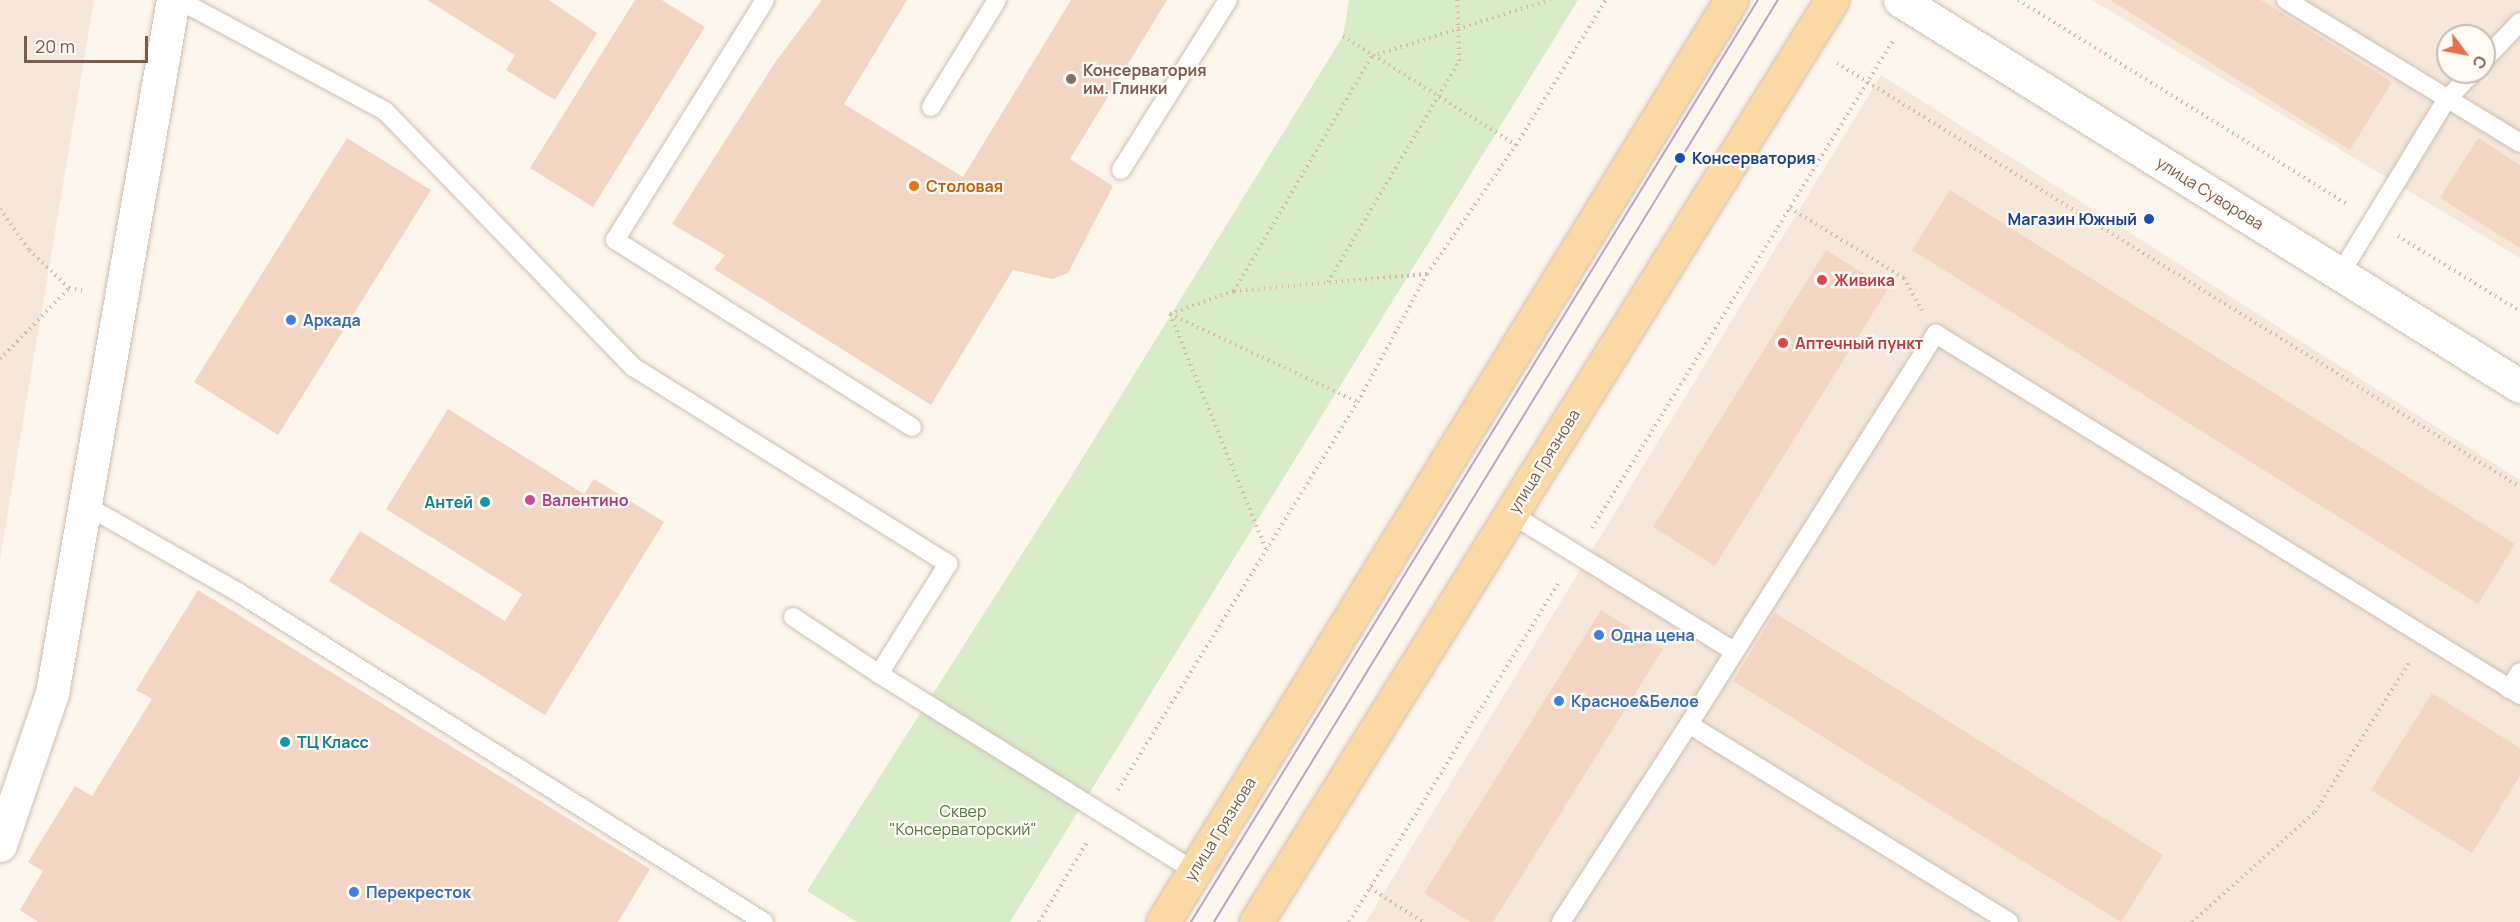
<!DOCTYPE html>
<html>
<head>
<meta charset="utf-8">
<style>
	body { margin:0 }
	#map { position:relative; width:2520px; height:922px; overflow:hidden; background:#fdf6ec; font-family:Manrope,sans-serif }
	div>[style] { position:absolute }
	.residential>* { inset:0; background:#f5e8da }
	.green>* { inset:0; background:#d8ecc9 }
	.building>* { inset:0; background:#f3d5c3 }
	.path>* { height:4px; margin-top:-2px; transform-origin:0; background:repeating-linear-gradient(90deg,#d9b8a5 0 1.5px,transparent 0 6px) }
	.roads { filter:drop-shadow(0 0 2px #d1beb0) drop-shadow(0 0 2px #d1beb0) }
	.service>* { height:18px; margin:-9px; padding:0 9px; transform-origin:9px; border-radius:9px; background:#fff }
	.minor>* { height:33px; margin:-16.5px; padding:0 16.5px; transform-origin:16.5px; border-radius:16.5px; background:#fff }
	.secondary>* { height:33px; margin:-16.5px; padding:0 16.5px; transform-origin:16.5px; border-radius:16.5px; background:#fff }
	.primary>* { height:33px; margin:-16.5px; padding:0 16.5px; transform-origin:16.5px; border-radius:16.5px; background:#fbd9a5 }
	.tram>* { height:1.5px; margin:-0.75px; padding:0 0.75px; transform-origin:0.75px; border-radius:0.75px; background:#b9a8c9 }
	.dots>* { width:16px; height:16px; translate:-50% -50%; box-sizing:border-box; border:3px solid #fffaf3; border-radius:50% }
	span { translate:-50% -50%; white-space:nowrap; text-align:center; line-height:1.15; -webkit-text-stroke:4.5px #fffaf3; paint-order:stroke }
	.education-label { font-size:16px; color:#785e54; font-weight:700 }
	.left { translate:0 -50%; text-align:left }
	.transit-label { font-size:16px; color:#164399; font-weight:700 }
	.right { translate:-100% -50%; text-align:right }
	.food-label { font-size:16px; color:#c56008; font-weight:700 }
	.street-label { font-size:16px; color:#7a5c4d }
	.health-label { font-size:16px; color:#be3a42; font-weight:700 }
	.shop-label { font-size:16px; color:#366cbe; font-weight:700 }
	.hotel-label { font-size:16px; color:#b23c85; font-weight:700 }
	.culture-label { font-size:16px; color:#0d838f; font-weight:700 }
	.park-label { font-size:16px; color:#537a41 }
	.north { position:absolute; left:2436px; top:24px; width:60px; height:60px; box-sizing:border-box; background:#fffaf3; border:2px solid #cabbb1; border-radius:50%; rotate:122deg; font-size:16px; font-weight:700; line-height:24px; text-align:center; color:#7a5c4d }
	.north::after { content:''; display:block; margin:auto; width:21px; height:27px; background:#e76f51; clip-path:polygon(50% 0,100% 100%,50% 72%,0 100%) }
	.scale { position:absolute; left:24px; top:36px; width:124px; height:27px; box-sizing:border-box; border:3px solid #7a5c4d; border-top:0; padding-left:8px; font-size:18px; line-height:21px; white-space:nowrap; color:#7a5c4d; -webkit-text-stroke:4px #fffaf3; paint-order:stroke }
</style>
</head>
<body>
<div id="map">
	<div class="residential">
		<div style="clip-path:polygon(0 0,94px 0,0 559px)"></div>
		<div style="clip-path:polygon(evenodd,2092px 0,2520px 0,2520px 258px,2092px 0,2448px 36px,2484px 36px,2484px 72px,2448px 72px,2448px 36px)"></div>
		<div style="clip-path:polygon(1881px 75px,2520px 480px,2520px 922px,1366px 922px)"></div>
	</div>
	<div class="green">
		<div style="clip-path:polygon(1349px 0,1578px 0,1010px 922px,857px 922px,807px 891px,1064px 488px,1343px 36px)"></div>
	</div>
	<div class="building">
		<div style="clip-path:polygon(427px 0,549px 0,597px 33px,555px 100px,506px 70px,515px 55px)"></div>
		<div style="clip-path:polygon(635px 0,662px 0,705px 27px,593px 207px,530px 168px)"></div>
		<div style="clip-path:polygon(822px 0,907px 0,844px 104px,963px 177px,1071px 0,1167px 0,1070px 159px,1113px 186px,1068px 273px,1052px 279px,1013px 270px,931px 405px,714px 269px,725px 255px,672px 224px,776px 61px)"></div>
		<div style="clip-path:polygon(2110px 0,2261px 0,2392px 82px,2350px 150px)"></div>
		<div style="clip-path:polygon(347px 138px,431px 190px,278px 435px,194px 382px)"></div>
		<div style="clip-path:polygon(2478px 138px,2520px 165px,2520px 248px,2440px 198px)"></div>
		<div style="clip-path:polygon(1950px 190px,2515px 544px,2478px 604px,1912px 250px)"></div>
		<div style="clip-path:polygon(1826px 250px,1888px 289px,1715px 566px,1653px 527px)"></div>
		<div style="clip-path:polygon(448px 409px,584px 494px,594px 479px,664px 522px,545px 715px,329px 581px,360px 531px,505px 621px,522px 594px,386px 509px)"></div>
		<div style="clip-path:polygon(198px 590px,650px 869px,618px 922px,38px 922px,20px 910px,43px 871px,28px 862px,75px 786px,92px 796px,152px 699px,136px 690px)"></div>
		<div style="clip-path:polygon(1601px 610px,1663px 649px,1493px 922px,1470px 922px,1424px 893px)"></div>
		<div style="clip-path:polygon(1775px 613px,2163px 855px,2121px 922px,1733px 681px)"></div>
		<div style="clip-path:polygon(2432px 693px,2520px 748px,2520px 776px,2472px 853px,2371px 790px)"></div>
	</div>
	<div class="path">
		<div style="left:2018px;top:0;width:388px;rotate:31.8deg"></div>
		<div style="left:1343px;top:36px;width:204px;rotate:32.2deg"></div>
		<div style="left:1837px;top:63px;width:804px;rotate:31.83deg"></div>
		<div style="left:1790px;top:208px;width:134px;rotate:31.6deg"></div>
		<div style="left:1904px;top:278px;width:37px;rotate:61deg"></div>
		<div style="left:0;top:209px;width:50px;rotate:54.7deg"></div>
		<div style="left:29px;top:250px;width:55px;rotate:43.5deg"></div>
		<div style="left:69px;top:288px;width:16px;rotate:11deg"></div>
		<div style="left:2398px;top:236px;width:143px;rotate:31.6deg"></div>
		<div style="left:1328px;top:282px;width:257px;rotate:-59.3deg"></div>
		<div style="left:1459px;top:61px;width:61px;rotate:-91.9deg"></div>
		<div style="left:1234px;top:291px;width:273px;rotate:-59.6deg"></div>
		<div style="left:1372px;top:56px;width:187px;rotate:-17.5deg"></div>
		<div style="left:1170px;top:314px;width:68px;rotate:-19.8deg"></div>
		<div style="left:1234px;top:291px;width:194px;rotate:-5deg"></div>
		<div style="left:1170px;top:314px;width:254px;rotate:67.8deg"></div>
		<div style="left:1170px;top:314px;width:208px;rotate:25.1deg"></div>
		<div style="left:0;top:359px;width:99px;rotate:-45.8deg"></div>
		<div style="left:1592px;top:528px;width:575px;rotate:-58.3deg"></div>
		<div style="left:1118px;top:790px;width:456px;rotate:-58.3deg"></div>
		<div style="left:1358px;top:402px;width:145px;rotate:-61.7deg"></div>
		<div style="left:1427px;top:274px;width:157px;rotate:-55.4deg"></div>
		<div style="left:1516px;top:145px;width:171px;rotate:-58.2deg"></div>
		<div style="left:1370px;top:888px;width:63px;rotate:32.7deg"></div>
		<div style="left:1039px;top:922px;width:96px;rotate:-59.1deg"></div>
		<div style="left:1349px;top:922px;width:402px;rotate:-58.3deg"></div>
		<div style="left:2192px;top:922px;width:165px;rotate:-41.8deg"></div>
		<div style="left:2315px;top:812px;width:176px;rotate:-57.8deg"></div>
	</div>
	<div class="roads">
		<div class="service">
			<div style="left:179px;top:0;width:234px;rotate:28.3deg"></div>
			<div style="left:385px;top:111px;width:356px;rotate:45.9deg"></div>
			<div style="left:633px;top:367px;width:372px;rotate:32deg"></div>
			<div style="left:948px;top:564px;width:130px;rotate:122.1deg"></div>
			<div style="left:879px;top:674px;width:372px;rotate:32deg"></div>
			<div style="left:765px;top:0;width:283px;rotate:122deg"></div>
			<div style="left:615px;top:240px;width:351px;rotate:32.2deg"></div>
			<div style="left:2286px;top:0;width:274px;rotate:31.4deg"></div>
			<div style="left:2484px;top:60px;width:52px;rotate:-46.5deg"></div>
			<div style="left:931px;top:107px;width:126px;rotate:-58.3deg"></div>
			<div style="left:1121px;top:170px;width:201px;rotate:-57.8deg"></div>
			<div style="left:2340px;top:274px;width:205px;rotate:-58.6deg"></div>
			<div style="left:2447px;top:99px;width:37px;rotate:-46deg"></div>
			<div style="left:85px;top:505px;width:174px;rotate:29.7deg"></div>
			<div style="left:236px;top:591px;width:623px;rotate:32.08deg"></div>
			<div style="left:1511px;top:514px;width:262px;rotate:31.6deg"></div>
			<div style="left:793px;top:617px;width:103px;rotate:33.5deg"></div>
			<div style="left:2509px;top:689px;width:20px;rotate:-57deg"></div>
			<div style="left:1561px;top:922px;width:236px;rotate:-57.1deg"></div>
			<div style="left:2009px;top:922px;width:376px;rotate:-148.3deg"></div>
			<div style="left:1689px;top:724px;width:462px;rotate:-57.7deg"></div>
			<div style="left:1936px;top:334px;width:687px;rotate:31.72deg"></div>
		</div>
		<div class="minor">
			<div style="left:0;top:845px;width:161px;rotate:-71.1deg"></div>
			<div style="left:52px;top:693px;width:703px;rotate:-80.1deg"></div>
		</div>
		<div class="secondary">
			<div style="left:1900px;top:0;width:730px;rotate:31.91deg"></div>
		</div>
		<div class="primary">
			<div style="left:1163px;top:922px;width:1083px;rotate:-58.36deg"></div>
			<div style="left:1256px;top:922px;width:1087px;rotate:-58.01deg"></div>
		</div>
	</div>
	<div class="tram">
		<div style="left:1191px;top:922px;width:1082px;rotate:-58.41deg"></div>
		<div style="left:1214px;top:922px;width:1081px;rotate:-58.55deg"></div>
	</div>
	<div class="dots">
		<div style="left:1071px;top:79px;background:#8d6e63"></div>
		<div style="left:1680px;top:158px;background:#1a4fb4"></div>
		<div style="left:914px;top:186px;background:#e8710a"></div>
		<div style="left:2149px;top:219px;background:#1a4fb4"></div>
		<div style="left:1822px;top:280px;background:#e0444e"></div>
		<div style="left:291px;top:320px;background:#3f7fe0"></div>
		<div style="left:1783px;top:343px;background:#e0444e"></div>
		<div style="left:530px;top:500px;background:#d1479c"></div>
		<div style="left:485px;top:502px;background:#0f9aa8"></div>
		<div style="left:1599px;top:635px;background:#3f7fe0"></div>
		<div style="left:1559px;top:701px;background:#3f7fe0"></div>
		<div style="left:285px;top:742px;background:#0f9aa8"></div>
		<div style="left:354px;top:892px;background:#3f7fe0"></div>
	</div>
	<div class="education-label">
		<span class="left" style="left:1083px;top:79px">Консерватория<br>им. Глинки</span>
	</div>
	<div class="transit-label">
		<span class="left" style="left:1692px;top:158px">Консерватория</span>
		<span class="right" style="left:2137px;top:219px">Магазин Южный</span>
	</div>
	<div class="food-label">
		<span class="left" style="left:926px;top:186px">Столовая</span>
	</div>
	<div class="street-label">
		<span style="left:2210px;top:193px;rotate:32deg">улица Суворова</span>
		<span style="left:1544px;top:461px;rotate:-58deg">улица Грязнова</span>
		<span style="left:1220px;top:829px;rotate:-58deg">улица Грязнова</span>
	</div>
	<div class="health-label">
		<span class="left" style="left:1834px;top:280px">Живика</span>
		<span class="left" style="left:1795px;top:343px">Аптечный пункт</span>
	</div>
	<div class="shop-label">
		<span class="left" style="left:303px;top:320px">Аркада</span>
		<span class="left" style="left:1611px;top:635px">Одна цена</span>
		<span class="left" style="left:1571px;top:701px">Красное&amp;Белое</span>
		<span class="left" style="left:366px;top:892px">Перекресток</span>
	</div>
	<div class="hotel-label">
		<span class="left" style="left:542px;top:500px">Валентино</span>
	</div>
	<div class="culture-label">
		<span class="right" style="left:473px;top:502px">Антей</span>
		<span class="left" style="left:297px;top:742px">ТЦ Класс</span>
	</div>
	<div class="park-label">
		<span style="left:963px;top:820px">Сквер<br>"Консерваторский"</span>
	</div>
	<div class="north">С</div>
	<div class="scale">20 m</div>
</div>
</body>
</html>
